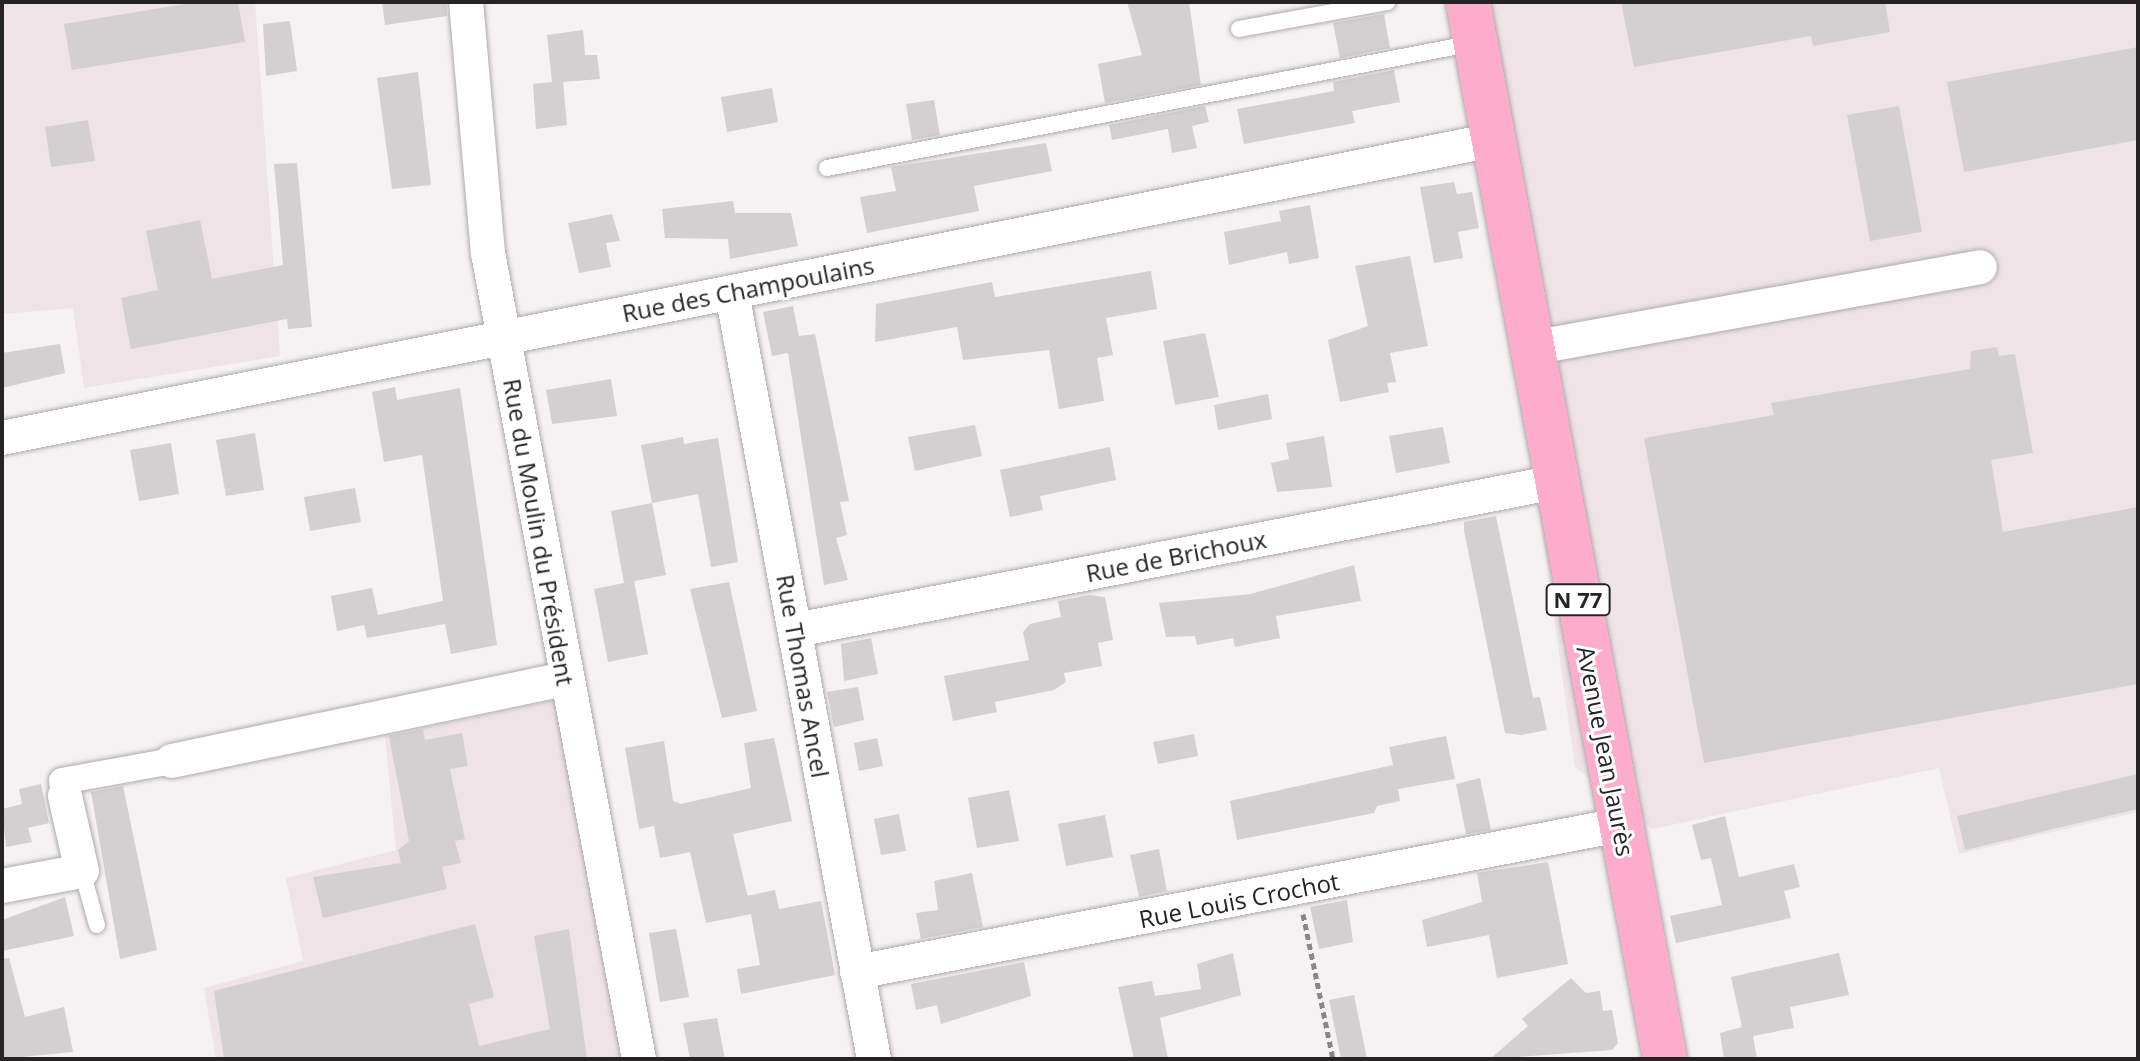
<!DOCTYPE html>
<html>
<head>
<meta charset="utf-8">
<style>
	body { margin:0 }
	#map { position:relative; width:2140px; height:1061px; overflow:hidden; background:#f6f1f2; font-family:"Open Sans",sans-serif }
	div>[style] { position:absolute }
	.built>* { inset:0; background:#f0e3e7 }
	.building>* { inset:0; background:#d4cfd0 }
	.path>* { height:5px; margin-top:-2.5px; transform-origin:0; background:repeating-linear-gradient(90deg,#898686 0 6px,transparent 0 10px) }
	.roads { filter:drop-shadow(0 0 2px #aeaaab) drop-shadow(0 0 2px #aeaaab) }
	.service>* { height:16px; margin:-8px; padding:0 8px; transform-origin:8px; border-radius:8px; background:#fff }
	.pedestrian>* { height:26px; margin:-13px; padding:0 13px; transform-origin:13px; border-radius:13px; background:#fff }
	.minor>* { height:34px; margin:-17px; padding:0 17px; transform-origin:17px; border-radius:17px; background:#fff }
	.primary>* { height:44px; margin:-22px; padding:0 22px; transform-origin:22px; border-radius:22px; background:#feaccc }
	span { translate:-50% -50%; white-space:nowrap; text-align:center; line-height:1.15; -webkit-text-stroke:6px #fff; paint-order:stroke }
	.shield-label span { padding:2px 6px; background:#fff; border:2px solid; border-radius:6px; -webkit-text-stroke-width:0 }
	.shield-label { font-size:22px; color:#252323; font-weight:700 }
	.street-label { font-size:24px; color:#252323 }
	.frame { position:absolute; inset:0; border:4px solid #252323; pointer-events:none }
</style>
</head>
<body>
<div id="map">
	<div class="built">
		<div style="clip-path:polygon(2px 2px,255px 2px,280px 356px,84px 388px,73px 308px,2px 314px)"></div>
		<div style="clip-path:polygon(1448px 2px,2138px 2px,2138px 812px,1959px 854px,1939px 768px,1652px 829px,1575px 767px,1502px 247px)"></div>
		<div style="clip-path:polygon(556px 700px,622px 1059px,216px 1059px,204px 988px,303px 961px,286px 878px,396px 850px,385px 736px)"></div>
	</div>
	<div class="building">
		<div style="clip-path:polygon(197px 2px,238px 2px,245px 42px,72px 70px,64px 24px)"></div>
		<div style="clip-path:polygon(382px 2px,446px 2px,447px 16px,385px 25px)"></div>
		<div style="clip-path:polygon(1127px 2px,1189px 2px,1201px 85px,1105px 103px,1098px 64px,1142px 55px)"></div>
		<div style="clip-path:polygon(1621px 2px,1885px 2px,1890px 32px,1813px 46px,1811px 36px,1634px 67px)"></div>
		<div style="clip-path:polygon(1384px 14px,1390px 48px,1340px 58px,1333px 23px)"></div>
		<div style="clip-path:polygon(290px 21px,297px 71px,266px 76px,263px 24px)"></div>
		<div style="clip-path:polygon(583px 30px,585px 55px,597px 55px,600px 79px,563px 82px,567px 125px,536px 129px,533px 84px,552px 82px,547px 35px)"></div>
		<div style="clip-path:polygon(2138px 47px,2138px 140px,1964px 172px,1947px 82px)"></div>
		<div style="clip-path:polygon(1394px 70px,1400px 102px,1352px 111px,1355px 123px,1244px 144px,1237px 109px,1334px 91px,1333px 82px)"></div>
		<div style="clip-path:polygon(418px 72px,431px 185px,392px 189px,377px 78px)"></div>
		<div style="clip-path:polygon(772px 88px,778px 122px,727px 132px,721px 97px)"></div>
		<div style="clip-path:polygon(934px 100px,940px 135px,912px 140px,906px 104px)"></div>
		<div style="clip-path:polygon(1205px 106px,1209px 122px,1192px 126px,1197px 148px,1172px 153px,1168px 129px,1112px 140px,1109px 125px)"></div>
		<div style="clip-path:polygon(1899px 106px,1922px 232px,1870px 241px,1847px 115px)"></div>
		<div style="clip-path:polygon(88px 120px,95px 161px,51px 167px,45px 127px)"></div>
		<div style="clip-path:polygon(1046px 143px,1052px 171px,974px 186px,979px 211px,867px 233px,860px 197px,896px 191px,891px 167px)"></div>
		<div style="clip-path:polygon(297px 163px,312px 327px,288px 329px,287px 319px,131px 349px,121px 298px,158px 290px,146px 231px,200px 220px,212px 279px,283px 265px,274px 164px)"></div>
		<div style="clip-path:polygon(1454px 182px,1457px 194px,1472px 192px,1479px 228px,1458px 232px,1463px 258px,1434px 263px,1420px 187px)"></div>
		<div style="clip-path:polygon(733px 201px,735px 213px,791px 213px,798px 246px,730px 259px,728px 239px,665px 238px,662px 209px)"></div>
		<div style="clip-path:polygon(1310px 205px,1319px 258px,1289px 264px,1287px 252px,1229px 265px,1224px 232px,1281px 221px,1279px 211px)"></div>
		<div style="clip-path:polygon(612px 214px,620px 241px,606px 243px,611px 267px,579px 273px,568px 223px)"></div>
		<div style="clip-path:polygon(1410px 256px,1428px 346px,1390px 353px,1396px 382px,1387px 383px,1389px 392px,1340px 402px,1328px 340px,1368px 326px,1355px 266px)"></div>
		<div style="clip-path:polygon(1151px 271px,1157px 309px,1106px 318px,1113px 355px,1097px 358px,1104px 401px,1059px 409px,1049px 350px,963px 360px,957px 327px,875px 342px,876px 304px,992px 282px,995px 297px)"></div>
		<div style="clip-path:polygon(793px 306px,799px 336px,815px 334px,849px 501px,840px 502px,847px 535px,836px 538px,848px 580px,824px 585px,788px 353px,772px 356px,763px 312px)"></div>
		<div style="clip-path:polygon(1205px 333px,1219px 397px,1175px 405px,1163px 341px)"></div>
		<div style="clip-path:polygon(60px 344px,65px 373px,2px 388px,2px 353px)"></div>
		<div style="clip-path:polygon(1997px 347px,1999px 356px,2015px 354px,2033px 453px,1991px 460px,2003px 532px,2138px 507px,2138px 684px,1704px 763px,1644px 438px,1774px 415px,1771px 403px,1970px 369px,1971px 351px)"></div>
		<div style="clip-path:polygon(611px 379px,617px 416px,552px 424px,546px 390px)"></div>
		<div style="clip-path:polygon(395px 387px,397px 400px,460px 388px,497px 645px,451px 654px,445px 624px,367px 638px,364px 625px,337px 631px,331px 596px,372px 588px,378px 615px,443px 601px,422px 455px,384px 462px,372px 392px)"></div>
		<div style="clip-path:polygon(1268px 394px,1272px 419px,1218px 430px,1214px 405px)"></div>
		<div style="clip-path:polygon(975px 425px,982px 456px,915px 471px,908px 437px)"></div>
		<div style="clip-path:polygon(1443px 427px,1450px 463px,1396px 473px,1389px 436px)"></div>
		<div style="clip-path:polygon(255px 433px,264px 490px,226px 496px,216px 440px)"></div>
		<div style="clip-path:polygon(1324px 436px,1332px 487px,1277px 492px,1271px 463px,1289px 459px,1286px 443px)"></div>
		<div style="clip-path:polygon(683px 437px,684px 444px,718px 438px,738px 562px,711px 567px,698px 494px,652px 503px,666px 575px,624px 583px,611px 511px,652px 503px,641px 445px)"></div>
		<div style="clip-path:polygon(171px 443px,179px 494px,139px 501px,130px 450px)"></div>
		<div style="clip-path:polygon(1110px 447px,1116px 480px,1040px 496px,1043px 510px,1010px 517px,1000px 470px)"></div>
		<div style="clip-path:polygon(355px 488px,361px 522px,310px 531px,304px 497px)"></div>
		<div style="clip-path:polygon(1496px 516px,1533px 698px,1540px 697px,1547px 730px,1521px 735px,1505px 733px,1464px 531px,1464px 522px)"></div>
		<div style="clip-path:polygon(1354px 565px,1361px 601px,1276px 616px,1280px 638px,1235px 647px,1233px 638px,1197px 645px,1195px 636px,1166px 637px,1159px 603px,1251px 594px)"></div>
		<div style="clip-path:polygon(634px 581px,648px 654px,608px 662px,594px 589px)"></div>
		<div style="clip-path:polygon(729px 582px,757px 711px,722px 718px,690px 589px)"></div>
		<div style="clip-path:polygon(1089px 595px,1105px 597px,1113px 640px,1098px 643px,1102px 666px,1064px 673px,1066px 682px,1054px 690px,995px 702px,997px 712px,953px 721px,944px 676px,1029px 660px,1023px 632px,1030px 624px,1061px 617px,1058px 601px)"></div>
		<div style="clip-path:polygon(871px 638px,878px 674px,844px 681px,841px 644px)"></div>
		<div style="clip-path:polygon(858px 687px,864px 720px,834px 727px,827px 692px)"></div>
		<div style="clip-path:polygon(423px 729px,425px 740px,462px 733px,468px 766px,450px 769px,465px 839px,455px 841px,461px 863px,442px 867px,447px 889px,323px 918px,313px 877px,401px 863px,398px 850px,409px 841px,389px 736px)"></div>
		<div style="clip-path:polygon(1194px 734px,1198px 756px,1158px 764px,1153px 742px)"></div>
		<div style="clip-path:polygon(1446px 736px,1455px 779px,1398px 789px,1400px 801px,1377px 806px,1374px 813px,1237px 840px,1230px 801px,1393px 765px,1389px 747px)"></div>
		<div style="clip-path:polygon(774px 738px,792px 821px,733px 834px,749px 902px,747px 896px,775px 890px,779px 909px,821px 901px,835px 975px,741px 994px,737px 969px,760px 965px,751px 914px,706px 923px,690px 852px,660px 858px,654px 826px,639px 829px,625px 748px,664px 741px,673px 801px,681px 804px,751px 788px,744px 743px)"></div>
		<div style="clip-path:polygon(877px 738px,883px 766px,859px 771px,854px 743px)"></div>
		<div style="clip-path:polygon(2138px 774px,2138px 809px,1965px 850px,1957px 816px)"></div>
		<div style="clip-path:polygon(1480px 778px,1491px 830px,1466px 834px,1456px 784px)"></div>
		<div style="clip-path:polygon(41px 784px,49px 823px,28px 828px,32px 842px,6px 847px,2px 809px,22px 804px,19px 789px)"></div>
		<div style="clip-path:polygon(123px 786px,157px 950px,120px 959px,91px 792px)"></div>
		<div style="clip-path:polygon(1009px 790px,1019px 841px,977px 848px,968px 798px)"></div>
		<div style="clip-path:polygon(899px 814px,906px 851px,881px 855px,874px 819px)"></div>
		<div style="clip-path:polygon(1105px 815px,1113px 857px,1066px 866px,1058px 824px)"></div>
		<div style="clip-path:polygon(1725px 816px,1739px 877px,1794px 864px,1800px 887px,1784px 891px,1791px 918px,1676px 943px,1670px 916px,1722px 905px,1711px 858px,1701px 860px,1692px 825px)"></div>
		<div style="clip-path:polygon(1159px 849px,1167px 891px,1139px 897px,1130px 855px)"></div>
		<div style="clip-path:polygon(1548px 862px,1568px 964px,1497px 978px,1489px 935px,1427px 947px,1422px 920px,1482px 902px,1477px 873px)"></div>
		<div style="clip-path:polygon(972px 873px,983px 927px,921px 939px,916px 913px,938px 910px,934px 881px)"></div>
		<div style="clip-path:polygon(65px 897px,74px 936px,2px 951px,2px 920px)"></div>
		<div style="clip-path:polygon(1347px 900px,1353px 942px,1319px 949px,1310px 907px)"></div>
		<div style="clip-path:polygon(475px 924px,494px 997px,469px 1004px,479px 1046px,550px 1029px,534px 936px,569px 929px,587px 1059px,224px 1059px,214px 991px)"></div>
		<div style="clip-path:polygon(676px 929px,689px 997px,660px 1002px,649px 933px)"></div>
		<div style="clip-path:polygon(1233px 953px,1241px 995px,1160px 1018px,1168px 1059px,1134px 1059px,1118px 987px,1152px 981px,1155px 996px,1201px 989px,1197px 964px)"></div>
		<div style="clip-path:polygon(1839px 953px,1849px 995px,1790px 1007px,1794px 1028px,1753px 1036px,1757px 1059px,1724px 1059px,1720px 1033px,1742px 1027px,1731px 977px)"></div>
		<div style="clip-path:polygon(9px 958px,25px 1017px,64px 1007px,73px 1052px,2px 1059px,2px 959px)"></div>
		<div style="clip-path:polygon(1024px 962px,1031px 996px,941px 1024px,937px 1005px,916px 1010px,911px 984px)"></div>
		<div style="clip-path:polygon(1571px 978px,1586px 993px,1600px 991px,1603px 1011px,1612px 1010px,1618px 1043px,1612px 1050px,1490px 1059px,1528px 1026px,1522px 1019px)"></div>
		<div style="clip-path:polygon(1354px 995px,1367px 1059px,1341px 1059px,1329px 1000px)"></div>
		<div style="clip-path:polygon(717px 1018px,725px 1059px,690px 1059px,683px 1023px)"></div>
	</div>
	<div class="path">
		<div style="left:1303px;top:914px;width:148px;rotate:78.3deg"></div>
	</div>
	<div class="roads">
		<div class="service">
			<div style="left:1239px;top:29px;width:151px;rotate:-10.3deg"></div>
			<div style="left:827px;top:168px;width:659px;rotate:-10.93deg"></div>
			<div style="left:82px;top:871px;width:56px;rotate:74.5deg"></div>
		</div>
		<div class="pedestrian">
			<div style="left:65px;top:796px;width:15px;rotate:-101deg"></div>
			<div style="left:62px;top:781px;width:112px;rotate:-10.3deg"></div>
		</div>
		<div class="minor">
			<div style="left:466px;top:2px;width:252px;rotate:85deg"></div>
			<div style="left:488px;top:253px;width:820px;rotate:79.39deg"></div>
			<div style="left:732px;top:293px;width:779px;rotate:79.5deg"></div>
			<div style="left:1531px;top:348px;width:456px;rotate:-10.2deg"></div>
			<div style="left:2px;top:438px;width:1521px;rotate:-11.3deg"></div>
			<div style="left:796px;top:630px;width:774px;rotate:-11.02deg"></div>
			<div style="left:172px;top:761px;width:402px;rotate:-11.8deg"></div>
			<div style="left:2px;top:886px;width:81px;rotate:-10.6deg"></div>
			<div style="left:82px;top:871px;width:77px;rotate:-102.8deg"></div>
			<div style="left:857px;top:972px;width:777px;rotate:-10.91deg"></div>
		</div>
		<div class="primary">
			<div style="left:1468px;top:2px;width:1075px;rotate:79.44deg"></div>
		</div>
	</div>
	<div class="shield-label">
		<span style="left:1578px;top:600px">N 77</span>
	</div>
	<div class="street-label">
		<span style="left:748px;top:289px;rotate:-11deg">Rue des Champoulains</span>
		<span style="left:539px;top:532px;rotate:80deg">Rue du Moulin du Président</span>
		<span style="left:1176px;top:556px;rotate:-11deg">Rue de Brichoux</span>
		<span style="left:803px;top:676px;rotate:80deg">Rue Thomas Ancel</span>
		<span style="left:1606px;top:751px;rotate:79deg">Avenue Jean Jaurès</span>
		<span style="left:1239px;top:900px;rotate:-11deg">Rue Louis Crochot</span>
	</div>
	<div class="frame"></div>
</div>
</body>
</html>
